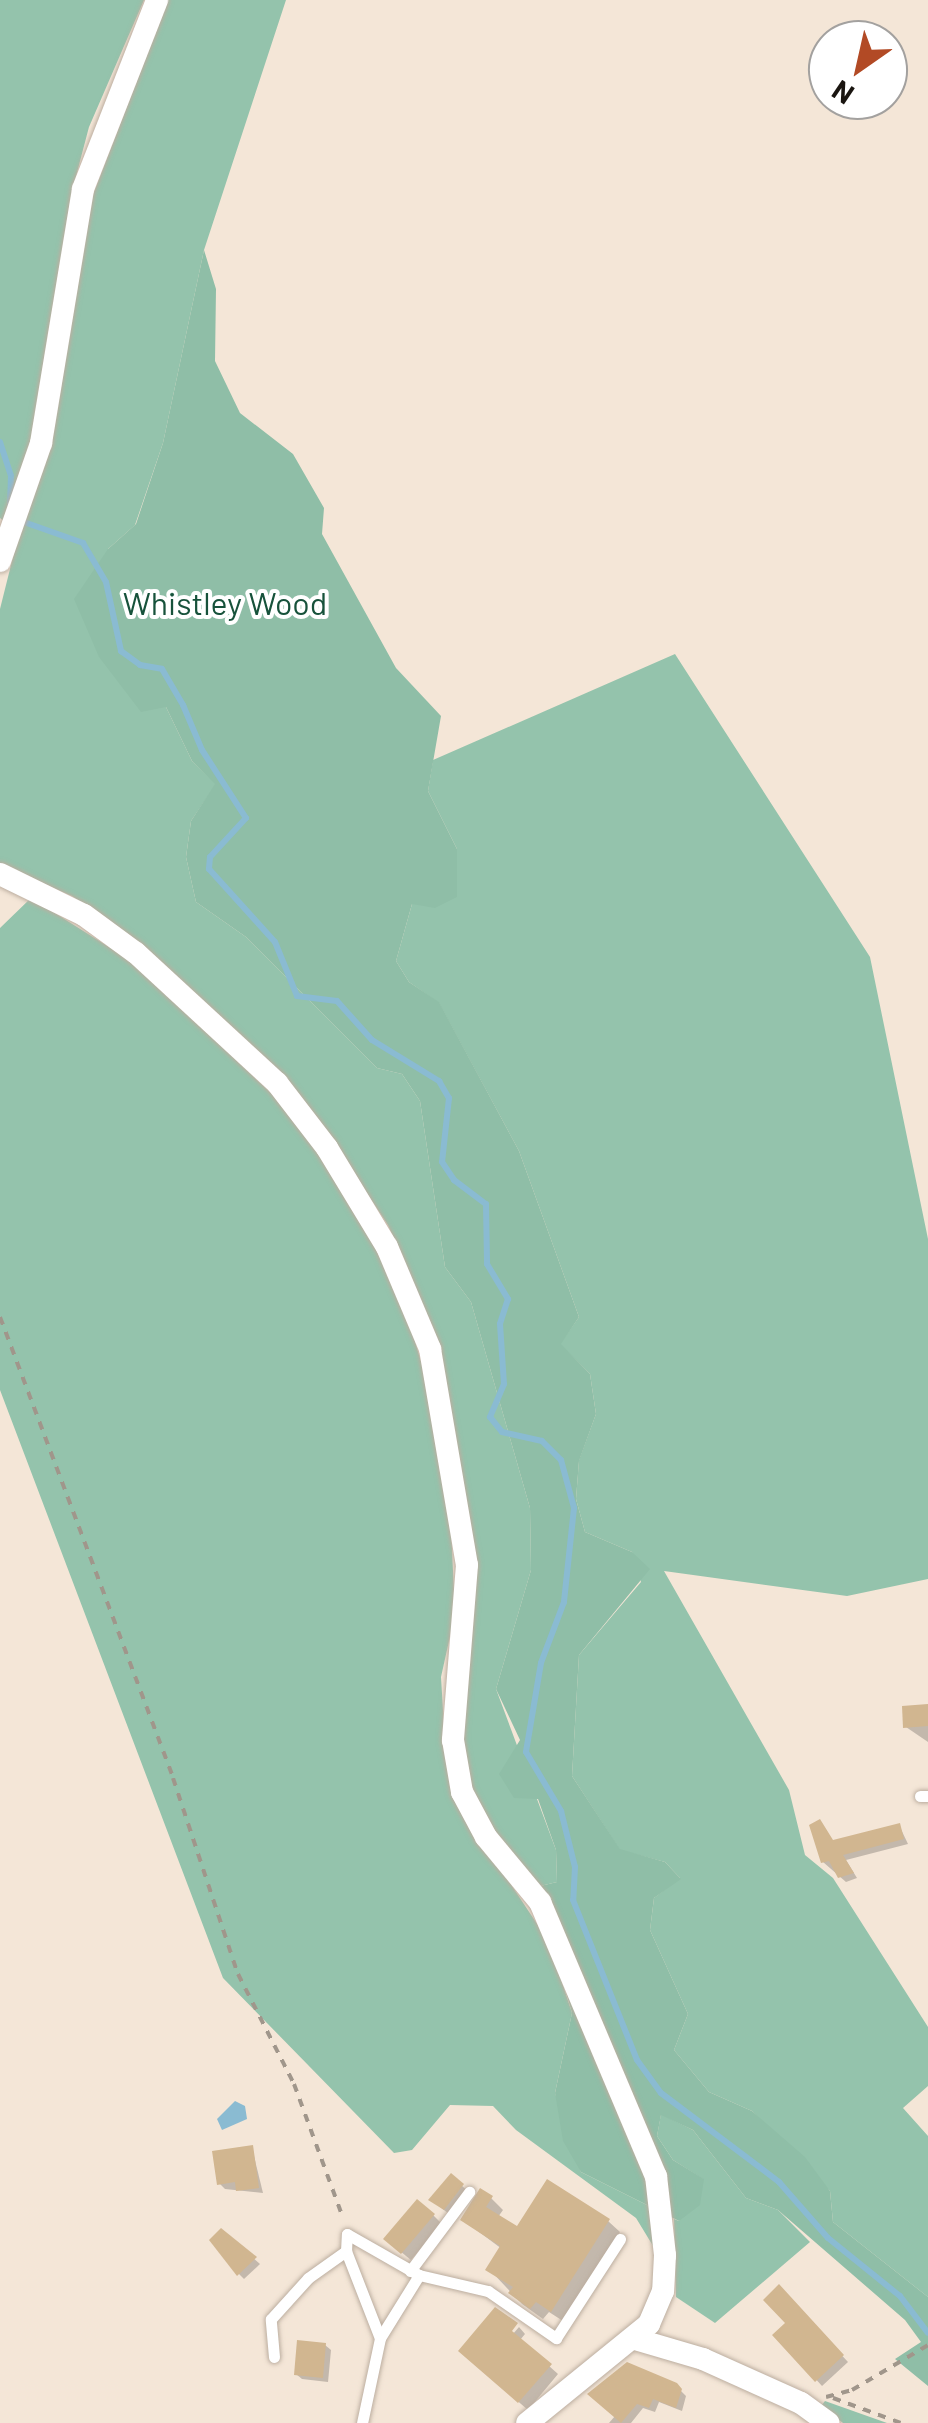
<!DOCTYPE html>
<html>
<head>
<meta charset="utf-8">
<style>
	body { margin:0 }
	#map { position:relative; width:928px; height:2423px; overflow:hidden; background:#f4e6d7; font-family:Barlow,sans-serif }
	div>[style] { position:absolute }
	.green>* { inset:0; background:#94c3ac }
	.forest>* { inset:0; background:#8fbea7 }
	.water>* { inset:0; background:#8abbd2 }
	.shadow>* { inset:0; background:#0003 }
	.stream>* { height:6px; margin:-3px; padding:0 3px; transform-origin:3px; border-radius:3px; background:#8abbd2 }
	.building>* { inset:0; background:#d1b690 }
	.path>* { height:4px; margin-top:-2px; transform-origin:0; background:repeating-linear-gradient(90deg,#a0968b 0 8px,transparent 0 16px) }
	.roads { filter:drop-shadow(0 0 2px #bcaea0) drop-shadow(0 0 2px #bcaea0) }
	.service>* { height:11px; margin:-5.5px; padding:0 5.5px; transform-origin:5.5px; border-radius:5.5px; background:#fff }
	.minor>* { height:22px; margin:-11px; padding:0 11px; transform-origin:11px; border-radius:11px; background:#fff }
	span { translate:-50% -50%; white-space:nowrap; text-align:center; line-height:1.15; -webkit-text-stroke:8px #fff; paint-order:stroke }
	.park-label { font-size:32px; color:#17523b }
	.north { position:absolute; left:808px; top:20px; width:100px; height:100px; box-sizing:border-box; background:#fff; border:2px solid #a3a19f; border-radius:50%; rotate:214deg; font-size:28px; font-weight:700; line-height:40px; text-align:center; color:#1a1510 }
	.north::after { content:''; display:block; margin:auto; width:35px; height:45px; background:#b24a25; clip-path:polygon(50% 0,100% 100%,50% 72%,0 100%) }
</style>
</head>
<body>
<div id="map">
	<div class="green">
		<div style="clip-path:polygon(0 0,144px 0,89px 127px,74px 184px,88px 208px,168px 0,286px 0,204px 250px,163px 443px,135px 525px,108px 549px,166px 707px,192px 761px,216px 784px,191px 821px,186px 857px,196px 902px,246px 937px,377px 1068px,402px 1074px,420px 1101px,445px 1267px,471px 1302px,530px 1508px,531px 1570px,496px 1689px,556px 1850px,557px 1882px,536px 1887px,479px 1811px,459px 1741px,472px 1577px,412px 1279px,388px 1225px,318px 1119px,120px 928px,72px 896px,0 865px,0 609px,19px 533px,0 518px)"></div>
		<div style="clip-path:polygon(675px 654px,870px 957px,928px 1239px,928px 1579px,847px 1596px,664px 1571px,789px 1790px,805px 1855px,833px 1878px,928px 2027px,928px 2086px,903px 2108px,928px 2136px,928px 2297px,833px 2222px,830px 2191px,752px 2111px,709px 2092px,674px 2050px,688px 2014px,650px 1930px,654px 1898px,680px 1878px,665px 1862px,620px 1850px,572px 1776px,579px 1655px,641px 1582px,632px 1552px,585px 1532px,576px 1499px,579px 1460px,596px 1414px,590px 1374px,560px 1344px,579px 1317px,519px 1151px,439px 1003px,409px 982px,396px 961px,412px 904px,457px 849px,428px 791px,433px 760px)"></div>
		<div style="clip-path:polygon(31px 898px,131px 961px,275px 1097px,312px 1141px,373px 1240px,405px 1307px,428px 1386px,451px 1528px,455px 1614px,441px 1677px,446px 1760px,506px 1877px,549px 1942px,572px 2013px,555px 2093px,581px 2172px,653px 2208px,658px 2254px,636px 2218px,516px 2130px,493px 2106px,450px 2105px,412px 2150px,394px 2153px,223px 1978px,0 1390px,0 928px)"></div>
		<div style="clip-path:polygon(661px 2114px,693px 2130px,746px 2198px,778px 2210px,810px 2242px,715px 2323px,676px 2297px,674px 2219px,679px 2221px,703px 2179px,673px 2160px,657px 2136px)"></div>
		<div style="clip-path:polygon(825px 2401px,887px 2423px,843px 2423px,821px 2406px)"></div>
	</div>
	<div class="forest">
		<div style="clip-path:polygon(204px 250px,216px 289px,215px 361px,240px 413px,293px 454px,324px 508px,322px 534px,396px 668px,441px 716px,428px 791px,457px 849px,457px 897px,435px 908px,412px 904px,396px 961px,409px 982px,439px 1002px,519px 1151px,579px 1317px,561px 1344px,590px 1374px,596px 1414px,579px 1461px,576px 1499px,585px 1532px,632px 1552px,650px 1569px,579px 1655px,572px 1776px,620px 1849px,665px 1862px,681px 1879px,654px 1898px,650px 1930px,688px 2014px,674px 2050px,709px 2092px,752px 2111px,805px 2157px,830px 2191px,833px 2222px,928px 2297px,928px 2386px,895px 2359px,921px 2342px,905px 2320px,778px 2210px,746px 2198px,693px 2130px,661px 2115px,657px 2136px,673px 2160px,704px 2179px,700px 2205px,679px 2221px,581px 2172px,563px 2141px,555px 2093px,572px 2013px,536px 1887px,557px 1882px,556px 1850px,538px 1799px,514px 1798px,499px 1774px,520px 1740px,496px 1689px,531px 1570px,530px 1508px,471px 1302px,445px 1267px,420px 1101px,402px 1074px,377px 1068px,246px 937px,196px 902px,186px 857px,191px 821px,215px 784px,192px 761px,166px 707px,141px 712px,99px 657px,74px 599px,108px 549px,136px 524px,163px 443px)"></div>
	</div>
	<div class="water">
		<div style="clip-path:polygon(235px 2101px,245px 2106px,247px 2119px,222px 2130px,217px 2119px)"></div>
	</div>
	<div class="shadow">
		<div style="clip-path:polygon(928px 1707px,928px 1742px,906px 1727px)"></div>
		<div style="clip-path:polygon(899px 1825px,908px 1844px,846px 1860px,857px 1878px,846px 1882px,823px 1862px,834px 1842px)"></div>
		<div style="clip-path:polygon(252px 2148px,263px 2193px,225px 2189px,219px 2183px)"></div>
		<div style="clip-path:polygon(451px 2176px,471px 2194px,453px 2217px,431px 2200px)"></div>
		<div style="clip-path:polygon(491px 2198px,503px 2210px,498px 2217px,517px 2229px,608px 2221px,620px 2232px,563px 2321px,549px 2312px,543px 2319px,522px 2304px,489px 2269px,502px 2249px,463px 2220px)"></div>
		<div style="clip-path:polygon(433px 2215px,442px 2224px,411px 2260px,395px 2247px)"></div>
		<div style="clip-path:polygon(222px 2231px,260px 2264px,244px 2279px,239px 2274px)"></div>
		<div style="clip-path:polygon(779px 2288px,848px 2362px,822px 2386px,776px 2335px,788px 2324px)"></div>
		<div style="clip-path:polygon(519px 2327px,525px 2334px,520px 2340px,558px 2374px,528px 2410px,470px 2360px,506px 2342px)"></div>
		<div style="clip-path:polygon(325px 2345px,331px 2350px,328px 2382px,302px 2379px,296px 2374px)"></div>
		<div style="clip-path:polygon(675px 2385px,686px 2396px,682px 2411px,659px 2402px,655px 2412px,643px 2408px,631px 2423px,609px 2423px,615px 2416px,591px 2394px)"></div>
	</div>
	<div class="stream">
		<div style="left:0;top:442px;width:36px;rotate:72deg"></div>
		<div style="left:11px;top:476px;width:32px;rotate:92deg"></div>
		<div style="left:21px;top:521px;width:66px;rotate:19.5deg"></div>
		<div style="left:83px;top:543px;width:45px;rotate:59.5deg"></div>
		<div style="left:106px;top:582px;width:71px;rotate:77.7deg"></div>
		<div style="left:121px;top:651px;width:24px;rotate:36deg"></div>
		<div style="left:140px;top:665px;width:22px;rotate:10deg"></div>
		<div style="left:162px;top:669px;width:42px;rotate:59.7deg"></div>
		<div style="left:183px;top:705px;width:49px;rotate:67.1deg"></div>
		<div style="left:202px;top:750px;width:81px;rotate:57.1deg"></div>
		<div style="left:246px;top:818px;width:53px;rotate:132.7deg"></div>
		<div style="left:210px;top:857px;width:12px;rotate:95deg"></div>
		<div style="left:209px;top:869px;width:98px;rotate:47.9deg"></div>
		<div style="left:275px;top:942px;width:58px;rotate:67.8deg"></div>
		<div style="left:297px;top:996px;width:40px;rotate:7.1deg"></div>
		<div style="left:337px;top:1001px;width:52px;rotate:48.1deg"></div>
		<div style="left:372px;top:1040px;width:79px;rotate:31.5deg"></div>
		<div style="left:439px;top:1081px;width:20px;rotate:60deg"></div>
		<div style="left:449px;top:1098px;width:64px;rotate:96.2deg"></div>
		<div style="left:442px;top:1162px;width:22px;rotate:56deg"></div>
		<div style="left:454px;top:1180px;width:40px;rotate:37deg"></div>
		<div style="left:486px;top:1204px;width:60px;rotate:89deg"></div>
		<div style="left:487px;top:1264px;width:41px;rotate:59deg"></div>
		<div style="left:508px;top:1299px;width:26px;rotate:108deg"></div>
		<div style="left:500px;top:1324px;width:60px;rotate:86.2deg"></div>
		<div style="left:504px;top:1384px;width:36px;rotate:113deg"></div>
		<div style="left:490px;top:1417px;width:19px;rotate:51deg"></div>
		<div style="left:502px;top:1432px;width:41px;rotate:12.7deg"></div>
		<div style="left:542px;top:1441px;width:27px;rotate:45deg"></div>
		<div style="left:561px;top:1460px;width:50px;rotate:74.8deg"></div>
		<div style="left:574px;top:1508px;width:95px;rotate:96.1deg"></div>
		<div style="left:564px;top:1602px;width:65px;rotate:110.7deg"></div>
		<div style="left:541px;top:1663px;width:90px;rotate:99.6deg"></div>
		<div style="left:526px;top:1752px;width:69px;rotate:59.3deg"></div>
		<div style="left:561px;top:1811px;width:58px;rotate:76deg"></div>
		<div style="left:575px;top:1867px;width:33px;rotate:93deg"></div>
		<div style="left:573px;top:1900px;width:172px;rotate:68.2deg"></div>
		<div style="left:637px;top:2060px;width:41px;rotate:54deg"></div>
		<div style="left:661px;top:2093px;width:148px;rotate:37deg"></div>
		<div style="left:779px;top:2182px;width:74px;rotate:48.8deg"></div>
		<div style="left:828px;top:2238px;width:92px;rotate:38.9deg"></div>
		<div style="left:900px;top:2296px;width:46px;rotate:52.9deg"></div>
	</div>
	<div class="building">
		<div style="clip-path:polygon(928px 1704px,928px 1726px,903px 1728px,902px 1706px)"></div>
		<div style="clip-path:polygon(820px 1819px,833px 1840px,900px 1823px,904px 1839px,843px 1855px,854px 1873px,838px 1878px,829px 1861px,821px 1863px,809px 1825px)"></div>
		<div style="clip-path:polygon(253px 2145px,259px 2188px,236px 2191px,235px 2182px,217px 2185px,212px 2151px)"></div>
		<div style="clip-path:polygon(451px 2173px,464px 2184px,444px 2210px,428px 2200px)"></div>
		<div style="clip-path:polygon(547px 2179px,610px 2219px,551px 2312px,536px 2302px,530px 2309px,508px 2293px,513px 2287px,485px 2270px,500px 2246px,460px 2220px,480px 2188px,493px 2196px,486px 2207px,517px 2226px)"></div>
		<div style="clip-path:polygon(417px 2199px,435px 2214px,401px 2254px,383px 2239px)"></div>
		<div style="clip-path:polygon(221px 2228px,257px 2257px,237px 2276px,209px 2240px)"></div>
		<div style="clip-path:polygon(779px 2284px,844px 2355px,815px 2382px,772px 2335px,785px 2323px,763px 2300px)"></div>
		<div style="clip-path:polygon(495px 2307px,518px 2323px,512px 2331px,552px 2364px,518px 2403px,458px 2351px)"></div>
		<div style="clip-path:polygon(297px 2340px,326px 2343px,323px 2378px,294px 2375px)"></div>
		<div style="clip-path:polygon(627px 2362px,677px 2383px,682px 2389px,676px 2408px,653px 2399px,649px 2408px,637px 2404px,621px 2423px,587px 2394px)"></div>
	</div>
	<div class="path">
		<div style="left:0;top:1317px;width:492px;rotate:69.4deg"></div>
		<div style="left:173px;top:1778px;width:206px;rotate:71.7deg"></div>
		<div style="left:238px;top:1974px;width:123px;rotate:63deg"></div>
		<div style="left:294px;top:2084px;width:143px;rotate:69.9deg"></div>
		<div style="left:826px;top:2397px;width:27px;rotate:-15deg"></div>
		<div style="left:852px;top:2390px;width:88px;rotate:-30.6deg"></div>
		<div style="left:833px;top:2398px;width:72px;rotate:20.2deg"></div>
	</div>
	<div class="roads">
		<div class="service">
			<div style="left:920px;top:1796px;width:8px"></div>
			<div style="left:346px;top:2251px;width:17px;rotate:-87deg"></div>
			<div style="left:347px;top:2234px;width:83px;rotate:29.7deg"></div>
			<div style="left:419px;top:2275px;width:71px;rotate:13.1deg"></div>
			<div style="left:488px;top:2291px;width:83px;rotate:34.7deg"></div>
			<div style="left:556px;top:2338px;width:118px;rotate:-57.1deg"></div>
			<div style="left:410px;top:2271px;width:99px;rotate:-53.2deg"></div>
			<div style="left:274px;top:2357px;width:38px;rotate:-95deg"></div>
			<div style="left:271px;top:2319px;width:55px;rotate:-47.9deg"></div>
			<div style="left:308px;top:2278px;width:47px;rotate:-35.4deg"></div>
			<div style="left:346px;top:2251px;width:93px;rotate:68.7deg"></div>
			<div style="left:362px;top:2423px;width:87px;rotate:-78deg"></div>
			<div style="left:380px;top:2338px;width:74px;rotate:-58.2deg"></div>
		</div>
		<div class="minor">
			<div style="left:0;top:561px;width:125px;rotate:-70.8deg"></div>
			<div style="left:41px;top:443px;width:257px;rotate:-80.6deg"></div>
			<div style="left:83px;top:189px;width:203px;rotate:-68.6deg"></div>
			<div style="left:0;top:874px;width:93px;rotate:26deg"></div>
			<div style="left:84px;top:915px;width:64px;rotate:36.2deg"></div>
			<div style="left:136px;top:953px;width:192px;rotate:42.7deg"></div>
			<div style="left:277px;top:1083px;width:82px;rotate:52.4deg"></div>
			<div style="left:327px;top:1148px;width:116px;rotate:58.8deg"></div>
			<div style="left:387px;top:1247px;width:111px;rotate:67.1deg"></div>
			<div style="left:430px;top:1349px;width:219px;rotate:80.3deg"></div>
			<div style="left:467px;top:1565px;width:176px;rotate:94.6deg"></div>
			<div style="left:453px;top:1740px;width:53px;rotate:80.2deg"></div>
			<div style="left:462px;top:1792px;width:51px;rotate:61.9deg"></div>
			<div style="left:486px;top:1837px;width:85px;rotate:50.3deg"></div>
			<div style="left:540px;top:1902px;width:298px;rotate:67.1deg"></div>
			<div style="left:656px;top:2176px;width:80px;rotate:83.5deg"></div>
			<div style="left:665px;top:2255px;width:36px;rotate:93deg"></div>
			<div style="left:663px;top:2291px;width:36px;rotate:113deg"></div>
			<div style="left:649px;top:2324px;width:157px;rotate:140.9deg"></div>
			<div style="left:635px;top:2339px;width:71px;rotate:16.4deg"></div>
			<div style="left:703px;top:2359px;width:107px;rotate:24.2deg"></div>
			<div style="left:801px;top:2403px;width:34px;rotate:36deg"></div>
		</div>
	</div>
	<div class="park-label">
		<span style="left:225px;top:602px">Whistley Wood</span>
	</div>
	<div class="north">N</div>
</div>
</body>
</html>
